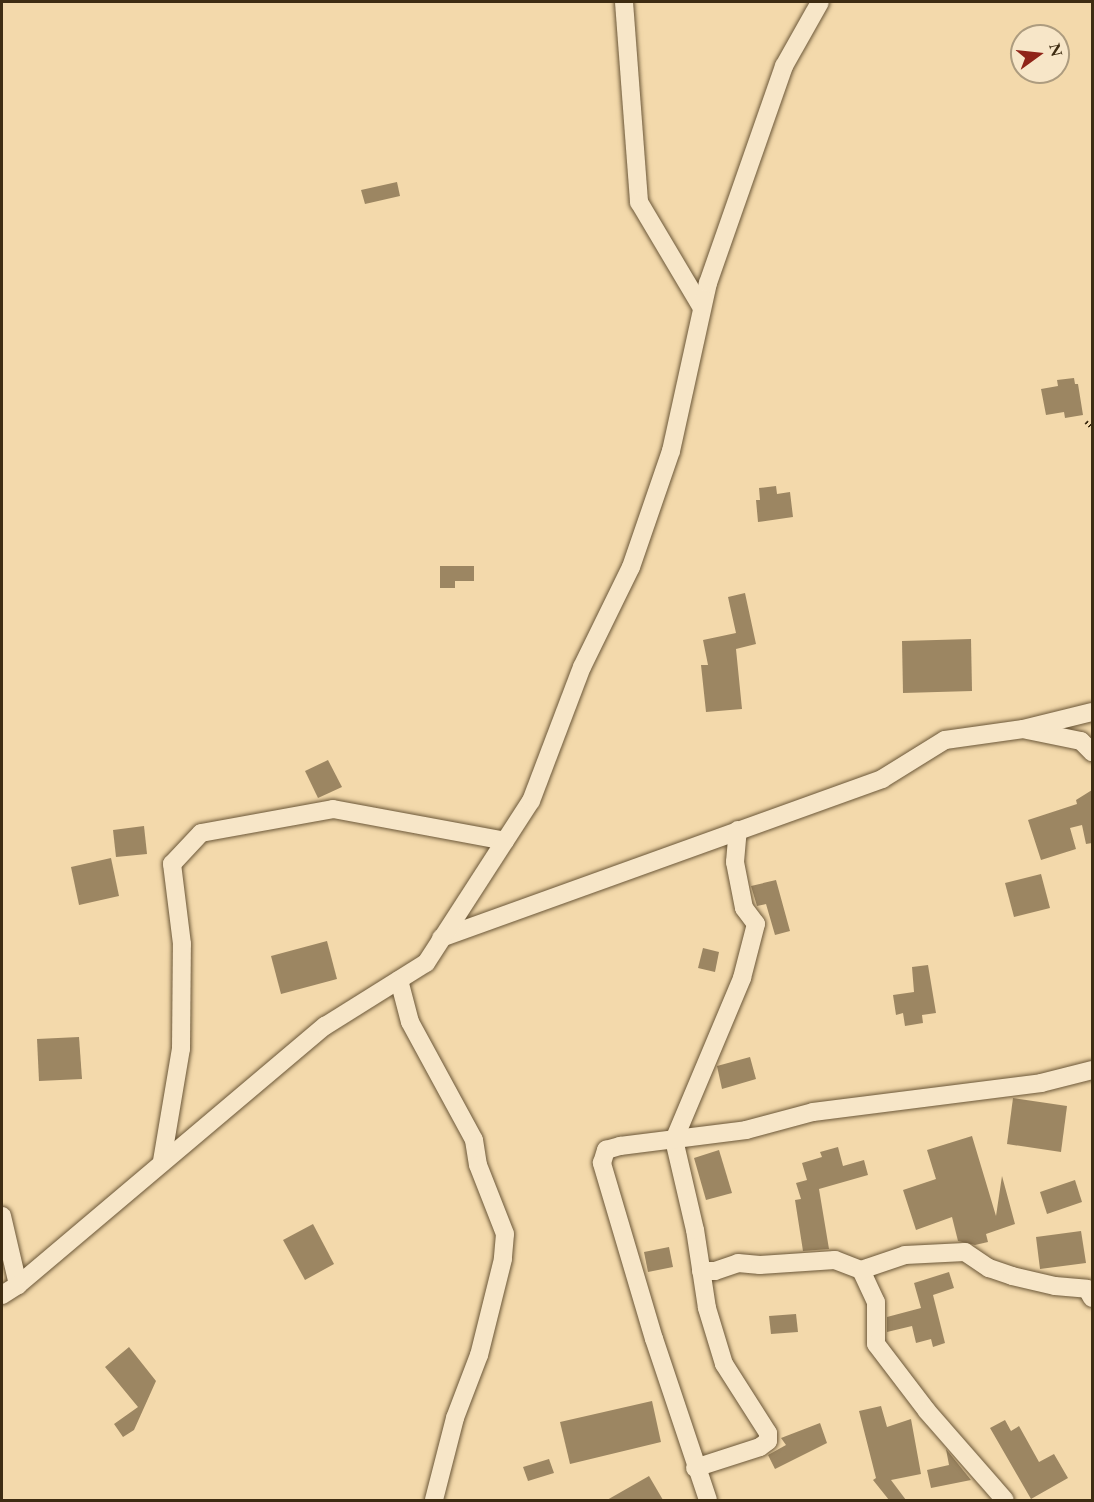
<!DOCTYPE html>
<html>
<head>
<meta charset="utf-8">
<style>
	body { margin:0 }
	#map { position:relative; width:1094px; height:1502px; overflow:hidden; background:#f3d9ab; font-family:"EB Garamond",serif }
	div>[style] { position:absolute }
	.building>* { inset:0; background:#9c8662 }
	.path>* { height:4px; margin-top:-2px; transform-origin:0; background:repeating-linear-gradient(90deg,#3e2c12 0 1.5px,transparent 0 4.5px) }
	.roads { filter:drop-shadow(0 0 2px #6b5738) drop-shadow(0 0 2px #6b5738) }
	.street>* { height:18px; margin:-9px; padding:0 9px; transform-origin:9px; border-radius:9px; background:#f7e6c8 }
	span { translate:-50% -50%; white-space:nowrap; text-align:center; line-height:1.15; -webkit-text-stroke:4.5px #f7e6c8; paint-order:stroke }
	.frame { position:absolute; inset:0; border:3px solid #3e2c12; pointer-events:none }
	.north { position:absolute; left:1010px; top:24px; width:60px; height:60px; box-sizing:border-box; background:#f7e6c8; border:2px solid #ad9c7f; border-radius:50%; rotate:75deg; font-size:16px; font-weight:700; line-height:24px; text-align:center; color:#3e2c12 }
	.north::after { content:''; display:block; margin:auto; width:21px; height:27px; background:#8f2418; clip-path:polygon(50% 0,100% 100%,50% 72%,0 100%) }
</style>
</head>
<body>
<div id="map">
	<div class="building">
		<div style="clip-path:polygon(397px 182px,400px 196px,365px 204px,361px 190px)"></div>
		<div style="clip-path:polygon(1074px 378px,1075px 384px,1078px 384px,1083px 415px,1065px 418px,1064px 412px,1046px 415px,1041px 389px,1058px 386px,1057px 380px)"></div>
		<div style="clip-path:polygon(776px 486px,777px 494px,790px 492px,793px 517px,758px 522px,756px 500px,760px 500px,759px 488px)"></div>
		<div style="clip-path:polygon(440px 566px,474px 566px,474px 581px,455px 581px,455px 588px,440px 588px)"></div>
		<div style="clip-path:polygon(745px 593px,756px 644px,736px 649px,742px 709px,706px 712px,701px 665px,708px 665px,703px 640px,736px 633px,728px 597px)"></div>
		<div style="clip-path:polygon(971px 639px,972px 691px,903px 693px,902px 641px)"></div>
		<div style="clip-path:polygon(328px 760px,342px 787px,318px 798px,305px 771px)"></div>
		<div style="clip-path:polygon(1092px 790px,1092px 843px,1086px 844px,1082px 825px,1070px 828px,1076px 849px,1041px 860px,1028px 820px,1077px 804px,1076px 800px)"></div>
		<div style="clip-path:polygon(144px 826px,147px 854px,116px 857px,113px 830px)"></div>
		<div style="clip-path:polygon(111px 858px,119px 896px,79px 905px,71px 867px)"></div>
		<div style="clip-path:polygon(1041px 874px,1050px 908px,1014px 917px,1005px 883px)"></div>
		<div style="clip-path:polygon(776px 880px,790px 931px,775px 935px,766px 904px,757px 906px,751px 886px)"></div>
		<div style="clip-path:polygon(327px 941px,337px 979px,281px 994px,271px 956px)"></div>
		<div style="clip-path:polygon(703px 948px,719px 952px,715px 972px,698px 968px)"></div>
		<div style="clip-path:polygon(928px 965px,936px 1013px,922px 1015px,923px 1023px,905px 1026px,903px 1013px,896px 1015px,893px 995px,914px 992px,912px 967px)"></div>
		<div style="clip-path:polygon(79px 1037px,82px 1079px,39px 1081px,37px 1039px)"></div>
		<div style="clip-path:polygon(750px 1057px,756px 1079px,722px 1089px,717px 1066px)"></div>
		<div style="clip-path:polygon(1013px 1098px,1067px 1106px,1061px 1152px,1007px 1144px)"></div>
		<div style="clip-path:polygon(972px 1136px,996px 1216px,1002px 1176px,1015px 1224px,986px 1234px,988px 1242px,975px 1245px,958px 1241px,952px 1217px,916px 1230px,903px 1190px,936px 1179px,927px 1150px)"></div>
		<div style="clip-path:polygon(838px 1147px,843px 1166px,864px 1160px,868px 1175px,819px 1189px,829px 1249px,803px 1251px,795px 1200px,801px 1199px,796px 1183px,807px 1180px,802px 1163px,822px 1157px,820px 1152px)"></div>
		<div style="clip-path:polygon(719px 1150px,732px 1193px,706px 1200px,694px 1158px)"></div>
		<div style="clip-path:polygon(1075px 1180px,1082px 1202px,1047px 1214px,1040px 1192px)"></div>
		<div style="clip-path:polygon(313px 1224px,334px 1264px,305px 1280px,283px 1240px)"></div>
		<div style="clip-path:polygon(1081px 1231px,1086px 1263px,1040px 1269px,1036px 1237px)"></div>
		<div style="clip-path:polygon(669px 1247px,673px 1267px,648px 1272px,644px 1252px)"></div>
		<div style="clip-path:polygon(949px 1272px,954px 1288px,933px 1295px,945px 1343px,933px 1347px,931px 1339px,916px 1343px,912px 1326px,887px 1332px,887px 1317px,921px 1308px,914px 1283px)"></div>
		<div style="clip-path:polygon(796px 1314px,798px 1332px,771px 1334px,769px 1316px)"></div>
		<div style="clip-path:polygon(129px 1347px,156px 1381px,134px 1430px,123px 1437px,114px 1424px,138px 1407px,105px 1367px)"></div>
		<div style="clip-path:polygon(652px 1401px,661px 1442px,570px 1464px,560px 1422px)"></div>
		<div style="clip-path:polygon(881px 1406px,887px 1427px,911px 1419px,921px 1474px,891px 1480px,906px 1500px,889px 1500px,873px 1480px,876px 1478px,859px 1411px)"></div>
		<div style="clip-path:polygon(1005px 1420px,1011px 1431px,1019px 1426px,1039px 1462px,1054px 1454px,1068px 1478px,1031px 1499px,990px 1428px)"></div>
		<div style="clip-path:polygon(820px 1423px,827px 1443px,775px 1469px,768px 1455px,786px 1445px,781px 1438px)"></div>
		<div style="clip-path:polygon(946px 1449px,971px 1480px,931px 1488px,927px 1470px,949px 1465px)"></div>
		<div style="clip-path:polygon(549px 1459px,554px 1473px,528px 1481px,523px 1467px)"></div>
		<div style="clip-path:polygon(649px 1476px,663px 1500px,607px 1500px)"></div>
	</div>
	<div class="path">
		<div style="left:1086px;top:422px;width:8px;rotate:45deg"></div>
	</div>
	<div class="roads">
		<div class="street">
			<div style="left:624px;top:2px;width:201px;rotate:85.7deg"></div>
			<div style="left:639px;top:202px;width:123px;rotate:59.3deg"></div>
			<div style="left:1027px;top:730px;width:55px;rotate:11.5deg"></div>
			<div style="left:1081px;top:741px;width:16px;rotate:45deg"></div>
			<div style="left:441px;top:938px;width:469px;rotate:-19.8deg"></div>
			<div style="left:882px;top:779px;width:74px;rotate:-31.8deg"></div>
			<div style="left:945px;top:740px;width:79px;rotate:-8deg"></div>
			<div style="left:1023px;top:729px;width:71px;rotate:-13.8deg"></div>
			<div style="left:399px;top:980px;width:43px;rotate:75.3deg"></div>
			<div style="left:410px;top:1022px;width:134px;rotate:61.5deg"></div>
			<div style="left:474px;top:1140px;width:25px;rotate:81deg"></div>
			<div style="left:478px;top:1165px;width:74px;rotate:68.6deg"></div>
			<div style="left:505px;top:1234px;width:25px;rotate:95deg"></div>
			<div style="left:503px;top:1259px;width:99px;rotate:104deg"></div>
			<div style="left:479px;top:1355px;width:67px;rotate:110.9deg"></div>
			<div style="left:455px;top:1418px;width:85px;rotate:104.4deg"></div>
			<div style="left:162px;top:1161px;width:114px;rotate:-80.4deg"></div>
			<div style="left:181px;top:1049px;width:105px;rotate:-89.5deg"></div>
			<div style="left:182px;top:944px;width:81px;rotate:-97.1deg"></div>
			<div style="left:172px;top:864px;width:42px;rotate:-46.9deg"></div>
			<div style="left:201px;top:833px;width:134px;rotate:-10.3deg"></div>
			<div style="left:333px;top:809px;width:175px;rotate:10.5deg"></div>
			<div style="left:2px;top:1216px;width:71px;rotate:76.9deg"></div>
			<div style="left:861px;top:1270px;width:35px;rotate:65deg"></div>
			<div style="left:876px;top:1302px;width:42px;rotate:90deg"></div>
			<div style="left:876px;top:1344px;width:84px;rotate:52.7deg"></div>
			<div style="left:927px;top:1411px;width:118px;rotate:48.8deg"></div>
			<div style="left:701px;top:1271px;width:14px"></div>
			<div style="left:715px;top:1271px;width:24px;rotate:-19deg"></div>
			<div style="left:738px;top:1263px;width:22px;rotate:5deg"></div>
			<div style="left:760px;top:1265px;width:75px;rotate:-3.8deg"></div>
			<div style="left:835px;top:1260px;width:28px;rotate:21deg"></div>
			<div style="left:861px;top:1270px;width:46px;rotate:-18.8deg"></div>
			<div style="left:905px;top:1255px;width:60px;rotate:-2.9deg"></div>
			<div style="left:965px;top:1252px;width:29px;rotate:34deg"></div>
			<div style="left:989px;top:1268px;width:24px;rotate:19deg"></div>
			<div style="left:1012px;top:1276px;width:44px;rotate:13.1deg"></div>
			<div style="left:1055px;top:1286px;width:32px;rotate:5deg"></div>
			<div style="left:1087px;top:1289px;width:10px;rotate:61deg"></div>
			<div style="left:2px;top:1295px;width:19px;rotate:-32deg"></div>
			<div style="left:18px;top:1285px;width:402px;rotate:-40.2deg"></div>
			<div style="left:325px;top:1026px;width:119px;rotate:-32deg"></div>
			<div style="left:426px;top:963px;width:193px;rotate:-57.1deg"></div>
			<div style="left:531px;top:801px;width:143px;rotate:-69.2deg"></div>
			<div style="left:582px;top:667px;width:111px;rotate:-63.9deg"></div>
			<div style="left:631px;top:567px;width:123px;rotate:-71deg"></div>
			<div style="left:671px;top:451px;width:172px;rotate:-77.6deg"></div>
			<div style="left:708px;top:283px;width:230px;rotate:-70.7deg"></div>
			<div style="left:784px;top:66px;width:73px;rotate:-60.6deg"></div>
			<div style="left:695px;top:1468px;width:68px;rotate:-17.9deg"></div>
			<div style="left:760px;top:1447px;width:10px;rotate:-37deg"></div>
			<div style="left:768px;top:1441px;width:8px;rotate:-90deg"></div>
			<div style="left:768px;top:1433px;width:82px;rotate:-122.5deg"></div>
			<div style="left:724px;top:1364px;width:59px;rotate:-106.9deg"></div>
			<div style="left:707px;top:1308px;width:79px;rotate:-98.7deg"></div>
			<div style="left:695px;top:1230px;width:92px;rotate:-103.1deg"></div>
			<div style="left:674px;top:1140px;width:176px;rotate:-67.2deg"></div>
			<div style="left:742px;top:978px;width:56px;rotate:-75.5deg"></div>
			<div style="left:756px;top:924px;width:20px;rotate:-127deg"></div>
			<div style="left:744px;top:908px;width:47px;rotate:-101.1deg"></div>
			<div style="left:735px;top:862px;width:32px;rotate:-85deg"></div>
			<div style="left:708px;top:1500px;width:170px;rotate:-108.5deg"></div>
			<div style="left:654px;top:1339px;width:184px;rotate:-106.5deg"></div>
			<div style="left:602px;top:1163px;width:14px;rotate:-73deg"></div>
			<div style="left:606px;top:1150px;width:15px;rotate:-16deg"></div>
			<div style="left:620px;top:1146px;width:127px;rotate:-7.2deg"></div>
			<div style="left:746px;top:1130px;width:69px;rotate:-15deg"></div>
			<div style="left:813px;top:1112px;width:230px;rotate:-7.2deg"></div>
			<div style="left:1041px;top:1083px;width:53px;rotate:-14.3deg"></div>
		</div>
	</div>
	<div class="frame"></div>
	<div class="north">N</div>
</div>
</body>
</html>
